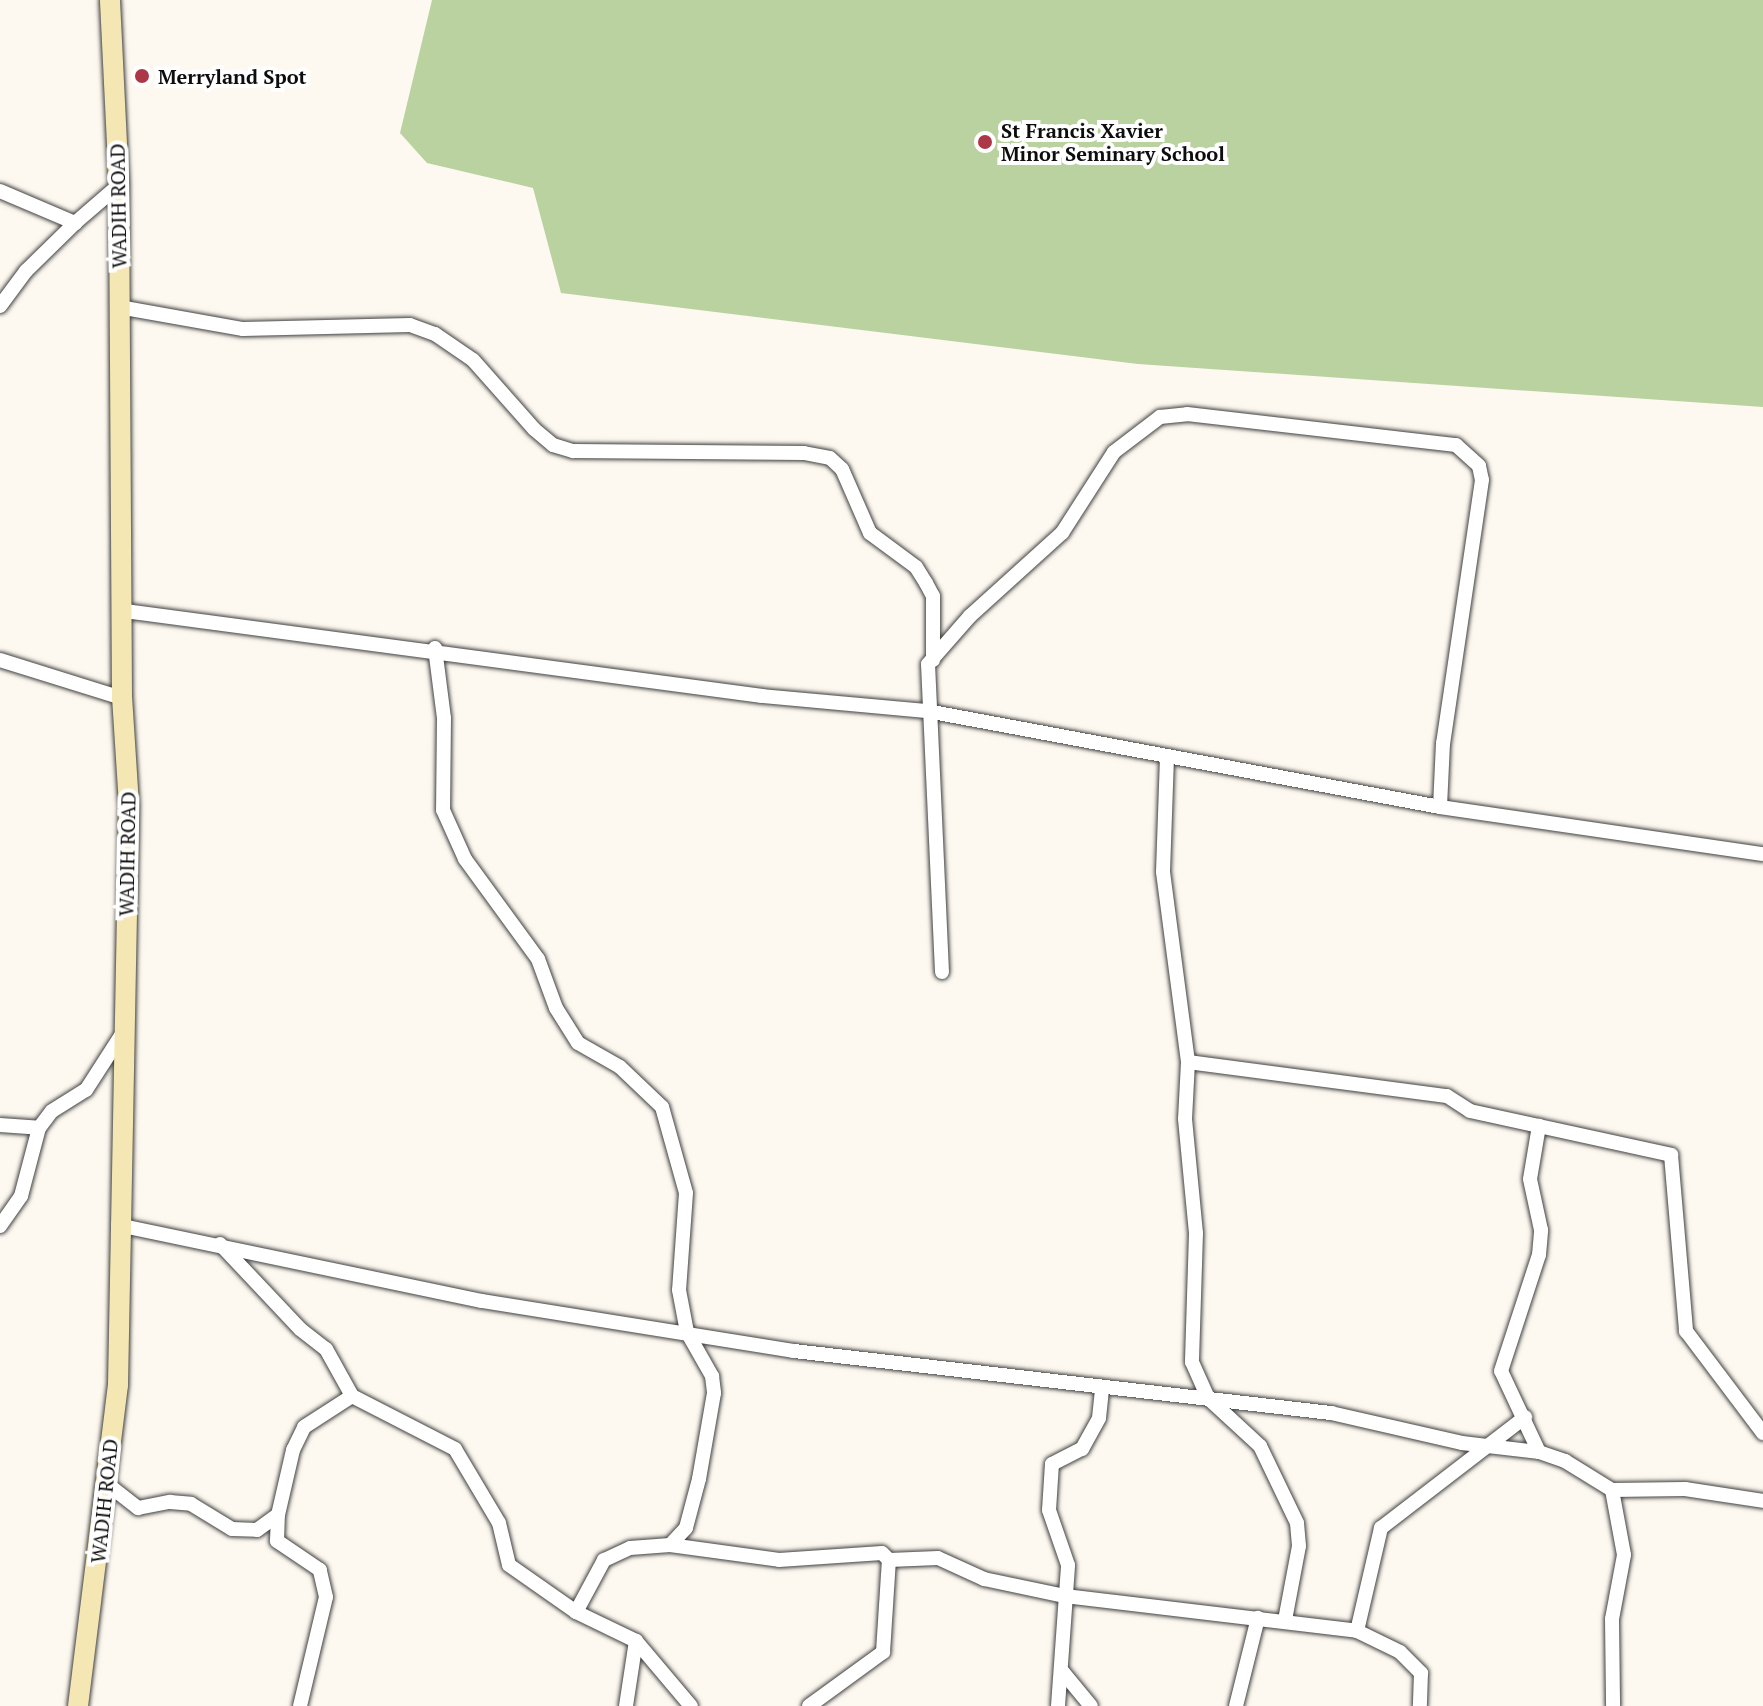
<!DOCTYPE html>
<html>
<head>
<meta charset="utf-8">
<style>
	body { margin:0 }
	#map { position:relative; width:1763px; height:1706px; overflow:hidden; background:#fdf9f0; font-family:"PT Serif",serif }
	div>[style] { position:absolute }
	.forest>* { inset:0; background:#bad29f }
	.roads { filter:drop-shadow(0 0 2px #404040) drop-shadow(0 0 2px #404040) }
	.street>* { height:14px; margin:-7px; padding:0 7px; transform-origin:7px; border-radius:7px; background:#fff }
	.secondary>* { height:20px; margin:-10px; padding:0 10px; transform-origin:10px; border-radius:10px; background:#f5e7b3 }
	.dots>* { width:22px; height:22px; translate:-50% -50%; box-sizing:border-box; border:4px solid #fff; border-radius:50% }
	span { translate:-50% -50%; white-space:nowrap; text-align:center; line-height:1.15; -webkit-text-stroke:8px #fff; paint-order:stroke }
	.poi-label { font-size:20px; color:#0d0d0d; font-weight:700 }
	.left { translate:0 -50%; text-align:left }
	.street-label { font-size:20px; color:#0d0d0d }
</style>
</head>
<body>
<div id="map">
	<div class="forest">
		<div style="clip-path:polygon(432px 0,1763px 0,1763px 407px,1138px 364px,561px 293px,533px 188px,427px 163px,400px 133px)"></div>
	</div>
	<div class="roads">
		<div class="street">
			<div style="left:0;top:191px;width:82px;rotate:23.1deg"></div>
			<div style="left:75px;top:223px;width:58px;rotate:-40.8deg"></div>
			<div style="left:0;top:306px;width:44px;rotate:-53.4deg"></div>
			<div style="left:26px;top:271px;width:69px;rotate:-44.4deg"></div>
			<div style="left:119px;top:307px;width:126px;rotate:10.1deg"></div>
			<div style="left:243px;top:329px;width:167px;rotate:-1.4deg"></div>
			<div style="left:410px;top:325px;width:27px;rotate:20deg"></div>
			<div style="left:435px;top:334px;width:46px;rotate:34.4deg"></div>
			<div style="left:473px;top:360px;width:92px;rotate:48.5deg"></div>
			<div style="left:534px;top:429px;width:25px;rotate:40deg"></div>
			<div style="left:553px;top:445px;width:21px;rotate:17deg"></div>
			<div style="left:573px;top:451px;width:231px;rotate:0.5deg"></div>
			<div style="left:804px;top:453px;width:26px;rotate:11deg"></div>
			<div style="left:830px;top:458px;width:16px;rotate:43deg"></div>
			<div style="left:842px;top:469px;width:70px;rotate:66.4deg"></div>
			<div style="left:870px;top:533px;width:57px;rotate:36.5deg"></div>
			<div style="left:916px;top:567px;width:19px;rotate:58deg"></div>
			<div style="left:926px;top:583px;width:15px;rotate:62deg"></div>
			<div style="left:933px;top:596px;width:64px;rotate:90deg"></div>
			<div style="left:125px;top:611px;width:643px;rotate:7.6deg"></div>
			<div style="left:762px;top:696px;width:166px;rotate:5.2deg"></div>
			<div style="left:927px;top:711px;width:522px;rotate:10.6deg"></div>
			<div style="left:1440px;top:807px;width:326px;rotate:8.3deg"></div>
			<div style="left:435px;top:648px;width:71px;rotate:82.7deg"></div>
			<div style="left:444px;top:718px;width:92px;rotate:90.6deg"></div>
			<div style="left:443px;top:810px;width:54px;rotate:65.8deg"></div>
			<div style="left:465px;top:859px;width:124px;rotate:53.9deg"></div>
			<div style="left:538px;top:959px;width:52px;rotate:69.8deg"></div>
			<div style="left:556px;top:1008px;width:41px;rotate:57.8deg"></div>
			<div style="left:578px;top:1043px;width:48px;rotate:29.7deg"></div>
			<div style="left:620px;top:1067px;width:58px;rotate:43.6deg"></div>
			<div style="left:662px;top:1107px;width:89px;rotate:74.4deg"></div>
			<div style="left:686px;top:1193px;width:97px;rotate:94.1deg"></div>
			<div style="left:679px;top:1290px;width:43px;rotate:79.2deg"></div>
			<div style="left:687px;top:1332px;width:51px;rotate:60.4deg"></div>
			<div style="left:712px;top:1376px;width:17px;rotate:83deg"></div>
			<div style="left:714px;top:1393px;width:87px;rotate:99.9deg"></div>
			<div style="left:699px;top:1479px;width:51px;rotate:104.9deg"></div>
			<div style="left:686px;top:1528px;width:23px;rotate:133deg"></div>
			<div style="left:670px;top:1545px;width:40px;rotate:175.7deg"></div>
			<div style="left:630px;top:1548px;width:29px;rotate:155deg"></div>
			<div style="left:604px;top:1560px;width:59px;rotate:118.3deg"></div>
			<div style="left:0;top:660px;width:128px;rotate:17.3deg"></div>
			<div style="left:1167px;top:757px;width:115px;rotate:92deg"></div>
			<div style="left:1163px;top:872px;width:192px;rotate:82.5deg"></div>
			<div style="left:1188px;top:1062px;width:57px;rotate:93deg"></div>
			<div style="left:1185px;top:1119px;width:115px;rotate:84.5deg"></div>
			<div style="left:1196px;top:1233px;width:129px;rotate:91.8deg"></div>
			<div style="left:1192px;top:1362px;width:39px;rotate:66deg"></div>
			<div style="left:1208px;top:1398px;width:71px;rotate:42.7deg"></div>
			<div style="left:1260px;top:1446px;width:85px;rotate:64.3deg"></div>
			<div style="left:1297px;top:1523px;width:23px;rotate:85deg"></div>
			<div style="left:1299px;top:1546px;width:75px;rotate:100.7deg"></div>
			<div style="left:942px;top:972px;width:308px;rotate:-92.6deg"></div>
			<div style="left:928px;top:664px;width:64px;rotate:-48.8deg"></div>
			<div style="left:970px;top:616px;width:124px;rotate:-42.1deg"></div>
			<div style="left:1062px;top:533px;width:96px;rotate:-57.3deg"></div>
			<div style="left:1114px;top:452px;width:58px;rotate:-37.3deg"></div>
			<div style="left:1160px;top:417px;width:27px;rotate:-6deg"></div>
			<div style="left:1187px;top:414px;width:271px;rotate:6.6deg"></div>
			<div style="left:1456px;top:445px;width:31px;rotate:42deg"></div>
			<div style="left:1479px;top:466px;width:14px;rotate:78deg"></div>
			<div style="left:1482px;top:480px;width:266px;rotate:98.4deg"></div>
			<div style="left:1443px;top:743px;width:64px;rotate:92.7deg"></div>
			<div style="left:1188px;top:1062px;width:261px;rotate:7.5deg"></div>
			<div style="left:1447px;top:1096px;width:27px;rotate:33deg"></div>
			<div style="left:1470px;top:1111px;width:206px;rotate:12.3deg"></div>
			<div style="left:1671px;top:1155px;width:177px;rotate:85.1deg"></div>
			<div style="left:1686px;top:1331px;width:128px;rotate:53deg"></div>
			<div style="left:0;top:1125px;width:39px;rotate:4deg"></div>
			<div style="left:118px;top:1225px;width:372px;rotate:11.8deg"></div>
			<div style="left:482px;top:1301px;width:316px;rotate:9.1deg"></div>
			<div style="left:794px;top:1351px;width:541px;rotate:6.59deg"></div>
			<div style="left:1331px;top:1413px;width:134px;rotate:12.9deg"></div>
			<div style="left:1462px;top:1443px;width:78px;rotate:6.7deg"></div>
			<div style="left:1539px;top:1452px;width:28px;rotate:19deg"></div>
			<div style="left:1565px;top:1461px;width:55px;rotate:31.7deg"></div>
			<div style="left:1612px;top:1490px;width:73px;rotate:-0.8deg"></div>
			<div style="left:1685px;top:1489px;width:79px;rotate:8.7deg"></div>
			<div style="left:0;top:1226px;width:37px;rotate:-55deg"></div>
			<div style="left:21px;top:1196px;width:70px;rotate:-75.2deg"></div>
			<div style="left:39px;top:1128px;width:21px;rotate:-53deg"></div>
			<div style="left:52px;top:1111px;width:40px;rotate:-32deg"></div>
			<div style="left:86px;top:1090px;width:70px;rotate:-57.2deg"></div>
			<div style="left:220px;top:1244px;width:117px;rotate:46.7deg"></div>
			<div style="left:300px;top:1329px;width:33px;rotate:38deg"></div>
			<div style="left:326px;top:1349px;width:54px;rotate:61deg"></div>
			<div style="left:352px;top:1396px;width:116px;rotate:27.2deg"></div>
			<div style="left:455px;top:1449px;width:86px;rotate:59.3deg"></div>
			<div style="left:499px;top:1523px;width:43px;rotate:76.6deg"></div>
			<div style="left:509px;top:1565px;width:82px;rotate:35deg"></div>
			<div style="left:576px;top:1612px;width:67px;rotate:25.8deg"></div>
			<div style="left:636px;top:1641px;width:85px;rotate:49.8deg"></div>
			<div style="left:1539px;top:1452px;width:89px;rotate:-115.1deg"></div>
			<div style="left:1501px;top:1371px;width:122px;rotate:-71.9deg"></div>
			<div style="left:1539px;top:1255px;width:25px;rotate:-85deg"></div>
			<div style="left:1541px;top:1230px;width:52px;rotate:-102.2deg"></div>
			<div style="left:1530px;top:1179px;width:54px;rotate:-80.4deg"></div>
			<div style="left:106px;top:1483px;width:41px;rotate:38deg"></div>
			<div style="left:138px;top:1508px;width:33px;rotate:-11deg"></div>
			<div style="left:170px;top:1502px;width:21px;rotate:5deg"></div>
			<div style="left:191px;top:1504px;width:48px;rotate:31.4deg"></div>
			<div style="left:232px;top:1529px;width:25px;rotate:2deg"></div>
			<div style="left:257px;top:1530px;width:26px;rotate:-36deg"></div>
			<div style="left:1612px;top:1490px;width:66px;rotate:79.5deg"></div>
			<div style="left:1624px;top:1555px;width:65px;rotate:100.6deg"></div>
			<div style="left:1612px;top:1619px;width:87px;rotate:89.3deg"></div>
			<div style="left:670px;top:1545px;width:110px;rotate:7.8deg"></div>
			<div style="left:779px;top:1560px;width:103px;rotate:-3.9deg"></div>
			<div style="left:882px;top:1553px;width:10px;rotate:45deg"></div>
			<div style="left:889px;top:1560px;width:49px;rotate:-2.3deg"></div>
			<div style="left:938px;top:1558px;width:51px;rotate:24.5deg"></div>
			<div style="left:984px;top:1579px;width:83px;rotate:11.9deg"></div>
			<div style="left:1065px;top:1596px;width:294px;rotate:6.8deg"></div>
			<div style="left:1357px;top:1631px;width:48px;rotate:26deg"></div>
			<div style="left:1400px;top:1652px;width:30px;rotate:45deg"></div>
			<div style="left:1421px;top:1673px;width:33px;rotate:92deg"></div>
			<div style="left:1357px;top:1631px;width:106px;rotate:-76.9deg"></div>
			<div style="left:1381px;top:1528px;width:182px;rotate:-37.6deg"></div>
			<div style="left:1062px;top:1671px;width:45px;rotate:50.4deg"></div>
			<div style="left:300px;top:1706px;width:112px;rotate:-76.6deg"></div>
			<div style="left:326px;top:1597px;width:28px;rotate:-103deg"></div>
			<div style="left:320px;top:1570px;width:52px;rotate:-146deg"></div>
			<div style="left:277px;top:1541px;width:26px;rotate:-88deg"></div>
			<div style="left:278px;top:1515px;width:67px;rotate:-77deg"></div>
			<div style="left:293px;top:1450px;width:25px;rotate:-64deg"></div>
			<div style="left:304px;top:1427px;width:57px;rotate:-32.9deg"></div>
			<div style="left:626px;top:1706px;width:66px;rotate:-81.3deg"></div>
			<div style="left:809px;top:1706px;width:92px;rotate:-36.1deg"></div>
			<div style="left:883px;top:1652px;width:92px;rotate:-86.3deg"></div>
			<div style="left:1058px;top:1706px;width:141px;rotate:-85.9deg"></div>
			<div style="left:1068px;top:1565px;width:58px;rotate:-109.1deg"></div>
			<div style="left:1049px;top:1510px;width:46px;rotate:-86.3deg"></div>
			<div style="left:1052px;top:1464px;width:34px;rotate:-27deg"></div>
			<div style="left:1082px;top:1449px;width:35px;rotate:-61deg"></div>
			<div style="left:1099px;top:1418px;width:29px;rotate:-84deg"></div>
			<div style="left:1236px;top:1706px;width:91px;rotate:-76deg"></div>
		</div>
		<div class="secondary">
			<div style="left:78px;top:1706px;width:323px;rotate:-82.9deg"></div>
			<div style="left:118px;top:1385px;width:580px;rotate:-88.91deg"></div>
			<div style="left:129px;top:805px;width:107px;rotate:-93.7deg"></div>
			<div style="left:122px;top:698px;width:513px;rotate:-90.34deg"></div>
			<div style="left:119px;top:185px;width:185px;rotate:-92.8deg"></div>
		</div>
	</div>
	<div class="dots">
		<div style="left:142px;top:76px;background:#ab3747"></div>
		<div style="left:985px;top:142px;background:#ab3747"></div>
	</div>
	<div class="poi-label">
		<span class="left" style="left:158px;top:76px">Merryland Spot</span>
		<span class="left" style="left:1001px;top:142px">St Francis Xavier<br>Minor Seminary School</span>
	</div>
	<div class="street-label">
		<span style="left:118px;top:206px;rotate:-91deg">WADIH ROAD</span>
		<span style="left:127px;top:854px;rotate:-89deg">WADIH ROAD</span>
		<span style="left:104px;top:1501px;rotate:-84deg">WADIH ROAD</span>
	</div>
</div>
</body>
</html>
